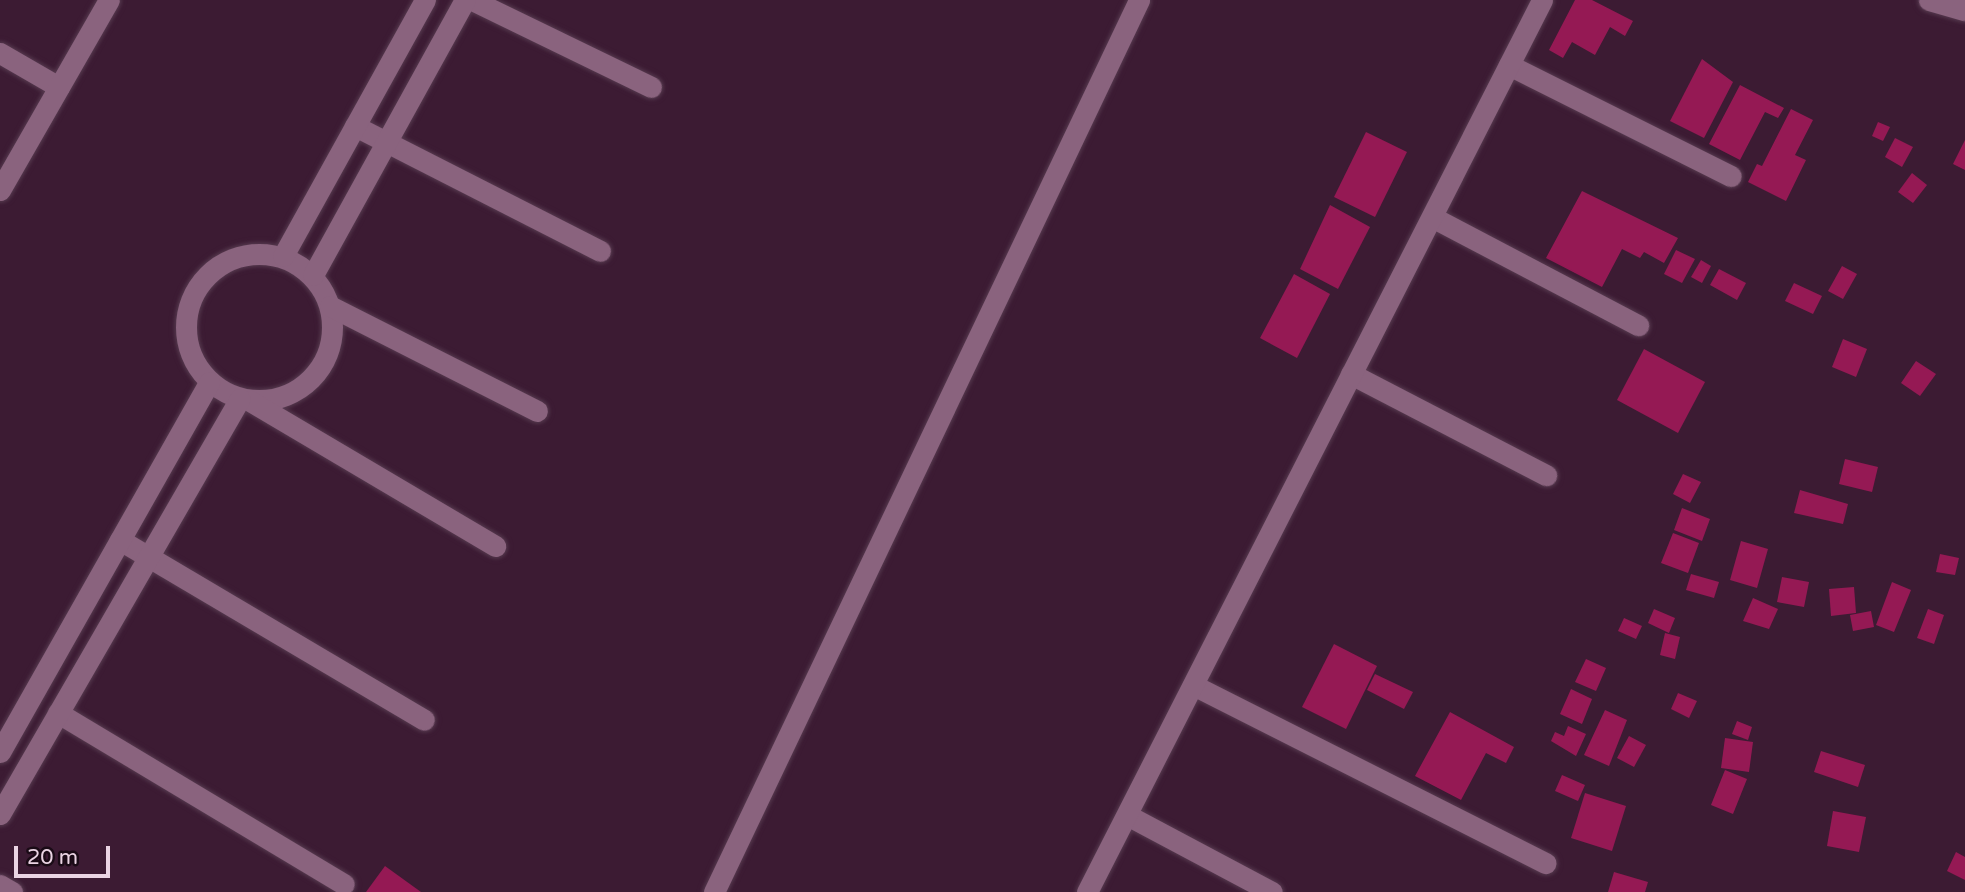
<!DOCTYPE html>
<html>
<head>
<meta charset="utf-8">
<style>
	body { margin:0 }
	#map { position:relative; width:1965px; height:892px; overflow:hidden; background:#3c1b33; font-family:"Varela Round",sans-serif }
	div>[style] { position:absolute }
	.building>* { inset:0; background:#951954 }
	.roads { filter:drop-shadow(0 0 2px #563a4f) drop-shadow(0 0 2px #563a4f) }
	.street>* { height:21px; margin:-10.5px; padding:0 10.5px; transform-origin:10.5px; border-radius:10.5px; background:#8a637e }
	.street>.ring { margin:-10.5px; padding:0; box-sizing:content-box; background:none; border:21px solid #8a637e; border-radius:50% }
	span { translate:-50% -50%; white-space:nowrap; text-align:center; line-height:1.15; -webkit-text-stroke:7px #1a0b16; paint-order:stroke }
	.scale { position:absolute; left:14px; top:846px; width:96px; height:32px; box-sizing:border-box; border:4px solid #ead4e3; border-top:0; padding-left:9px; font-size:21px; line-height:24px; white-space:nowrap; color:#ead4e3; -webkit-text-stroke:5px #1a0b16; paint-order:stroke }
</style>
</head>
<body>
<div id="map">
	<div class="building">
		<div style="clip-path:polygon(1575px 0,1592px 0,1633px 21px,1625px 36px,1610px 27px,1595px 55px,1572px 42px,1563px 58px,1549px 50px)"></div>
		<div style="clip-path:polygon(1702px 59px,1733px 82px,1704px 138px,1670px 121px)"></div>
		<div style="clip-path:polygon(1740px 85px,1784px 108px,1778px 118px,1765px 112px,1740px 160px,1709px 144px)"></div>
		<div style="clip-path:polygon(1791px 109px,1813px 120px,1795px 155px,1806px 160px,1786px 201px,1748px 182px,1757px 164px,1762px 166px)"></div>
		<div style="clip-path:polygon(1878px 122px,1890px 127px,1883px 141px,1872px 136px)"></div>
		<div style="clip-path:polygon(1366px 132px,1407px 152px,1375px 217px,1334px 197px)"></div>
		<div style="clip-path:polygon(1895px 138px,1913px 147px,1902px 167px,1885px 157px)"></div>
		<div style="clip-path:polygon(1965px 140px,1965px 170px,1953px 164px)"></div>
		<div style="clip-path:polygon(1912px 173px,1927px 185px,1913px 203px,1898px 192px)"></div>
		<div style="clip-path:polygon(1582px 191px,1678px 238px,1664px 263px,1644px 252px,1640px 258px,1622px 249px,1602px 287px,1546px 258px)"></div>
		<div style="clip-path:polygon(1330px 205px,1370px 227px,1338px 289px,1300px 269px)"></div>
		<div style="clip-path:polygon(1676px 250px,1695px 259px,1682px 283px,1664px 274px)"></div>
		<div style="clip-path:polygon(1701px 260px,1711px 266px,1702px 283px,1691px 277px)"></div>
		<div style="clip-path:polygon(1842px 266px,1857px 274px,1843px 299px,1828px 291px)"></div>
		<div style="clip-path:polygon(1719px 269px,1746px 283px,1737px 300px,1710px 285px)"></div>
		<div style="clip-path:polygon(1294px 274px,1330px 294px,1297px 358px,1260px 338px)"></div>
		<div style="clip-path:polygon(1794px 283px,1822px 296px,1813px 314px,1785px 301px)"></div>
		<div style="clip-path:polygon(1843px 339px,1867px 349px,1856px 377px,1832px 367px)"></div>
		<div style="clip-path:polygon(1644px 349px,1705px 382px,1678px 433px,1617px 400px)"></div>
		<div style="clip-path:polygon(1916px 361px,1936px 374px,1920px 396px,1901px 383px)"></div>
		<div style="clip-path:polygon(1845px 459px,1878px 467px,1872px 492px,1839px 484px)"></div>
		<div style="clip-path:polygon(1683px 474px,1701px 482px,1690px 503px,1673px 494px)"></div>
		<div style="clip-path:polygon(1800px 490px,1848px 504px,1843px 524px,1794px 513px)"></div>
		<div style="clip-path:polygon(1682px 508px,1710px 519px,1702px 541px,1674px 530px)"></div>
		<div style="clip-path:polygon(1673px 533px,1699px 543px,1688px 573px,1661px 563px)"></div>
		<div style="clip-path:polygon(1741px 541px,1768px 549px,1757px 588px,1730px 580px)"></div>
		<div style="clip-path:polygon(1940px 554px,1959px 558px,1955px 575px,1936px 572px)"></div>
		<div style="clip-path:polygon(1691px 574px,1719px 582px,1714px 598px,1686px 590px)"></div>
		<div style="clip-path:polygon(1782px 577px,1809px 582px,1804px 607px,1777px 602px)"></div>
		<div style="clip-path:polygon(1892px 582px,1911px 590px,1894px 632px,1876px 625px)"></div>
		<div style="clip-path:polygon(1854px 587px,1856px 613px,1831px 616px,1829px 589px)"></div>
		<div style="clip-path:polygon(1753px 598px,1778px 609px,1769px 629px,1743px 621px)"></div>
		<div style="clip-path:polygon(1654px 609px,1675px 618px,1669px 633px,1648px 623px)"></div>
		<div style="clip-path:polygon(1928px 609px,1944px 615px,1934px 644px,1917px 638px)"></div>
		<div style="clip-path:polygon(1871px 611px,1874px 627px,1853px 631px,1850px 615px)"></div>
		<div style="clip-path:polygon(1624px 618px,1642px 626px,1636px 639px,1618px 631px)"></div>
		<div style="clip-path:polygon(1665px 633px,1680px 637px,1675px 659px,1660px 655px)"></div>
		<div style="clip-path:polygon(1334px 644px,1377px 666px,1346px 729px,1302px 707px)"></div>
		<div style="clip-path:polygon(1586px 659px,1606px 668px,1596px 691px,1575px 682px)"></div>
		<div style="clip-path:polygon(1375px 674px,1413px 692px,1404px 709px,1367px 690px)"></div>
		<div style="clip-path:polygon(1571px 689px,1592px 699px,1582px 724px,1560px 714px)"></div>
		<div style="clip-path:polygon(1678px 693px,1697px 701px,1689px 718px,1671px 709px)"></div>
		<div style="clip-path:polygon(1605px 710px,1627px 720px,1609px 766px,1584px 755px)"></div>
		<div style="clip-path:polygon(1450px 712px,1514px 747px,1506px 763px,1486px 753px,1461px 800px,1415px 776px)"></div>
		<div style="clip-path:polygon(1737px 721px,1752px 727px,1748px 740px,1732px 734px)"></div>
		<div style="clip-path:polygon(1568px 726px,1586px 734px,1576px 756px,1551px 741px,1555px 732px,1564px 736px)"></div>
		<div style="clip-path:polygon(1629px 736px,1646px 745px,1634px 767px,1617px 758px)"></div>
		<div style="clip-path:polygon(1725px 738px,1753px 742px,1749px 772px,1721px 768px)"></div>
		<div style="clip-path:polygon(1821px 751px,1865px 765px,1858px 787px,1814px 772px)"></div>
		<div style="clip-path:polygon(1725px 770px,1747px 779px,1733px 814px,1711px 805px)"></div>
		<div style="clip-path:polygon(1562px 775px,1585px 785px,1578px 801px,1555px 791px)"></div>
		<div style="clip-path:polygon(1585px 793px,1626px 806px,1612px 851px,1571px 838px)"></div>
		<div style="clip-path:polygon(1833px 811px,1866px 817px,1859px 852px,1827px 846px)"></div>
		<div style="clip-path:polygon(1956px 852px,1965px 857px,1965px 880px,1947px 871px)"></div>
		<div style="clip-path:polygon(385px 866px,421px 892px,366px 892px)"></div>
		<div style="clip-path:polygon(1614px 872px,1648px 882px,1645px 892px,1608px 892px)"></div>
	</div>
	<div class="roads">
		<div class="street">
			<div style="left:472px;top:0;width:199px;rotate:25.9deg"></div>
			<div style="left:1929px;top:0;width:37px;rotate:16deg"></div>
			<div style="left:0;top:53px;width:68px;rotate:30deg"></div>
			<div style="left:1509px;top:65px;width:248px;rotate:26.6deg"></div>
			<div style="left:355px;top:126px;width:275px;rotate:27deg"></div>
			<div style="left:0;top:190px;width:219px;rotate:-60.2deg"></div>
			<div style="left:1432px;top:217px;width:233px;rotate:27.7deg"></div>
			<div class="ring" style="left:186px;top:254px;width:125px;height:125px"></div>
			<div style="left:283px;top:256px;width:293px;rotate:-61deg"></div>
			<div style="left:313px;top:275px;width:314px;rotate:-61.1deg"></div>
			<div style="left:330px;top:306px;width:232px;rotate:26.9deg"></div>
			<div style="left:1351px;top:374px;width:220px;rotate:27.4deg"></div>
			<div style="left:250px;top:401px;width:285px;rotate:30.6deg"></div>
			<div style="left:120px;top:540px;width:353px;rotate:30.6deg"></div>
			<div style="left:1193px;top:685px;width:395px;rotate:26.8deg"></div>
			<div style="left:58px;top:713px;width:333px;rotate:30.9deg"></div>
			<div style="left:0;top:752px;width:425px;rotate:-60.5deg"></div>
			<div style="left:0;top:814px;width:479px;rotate:-60deg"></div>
			<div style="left:1127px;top:815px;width:164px;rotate:28deg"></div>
			<div style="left:0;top:885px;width:14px;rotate:30deg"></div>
			<div style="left:714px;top:892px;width:988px;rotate:-64.52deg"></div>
			<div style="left:1087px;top:892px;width:1001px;rotate:-62.97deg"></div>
		</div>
	</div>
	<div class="scale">20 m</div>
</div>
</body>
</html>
